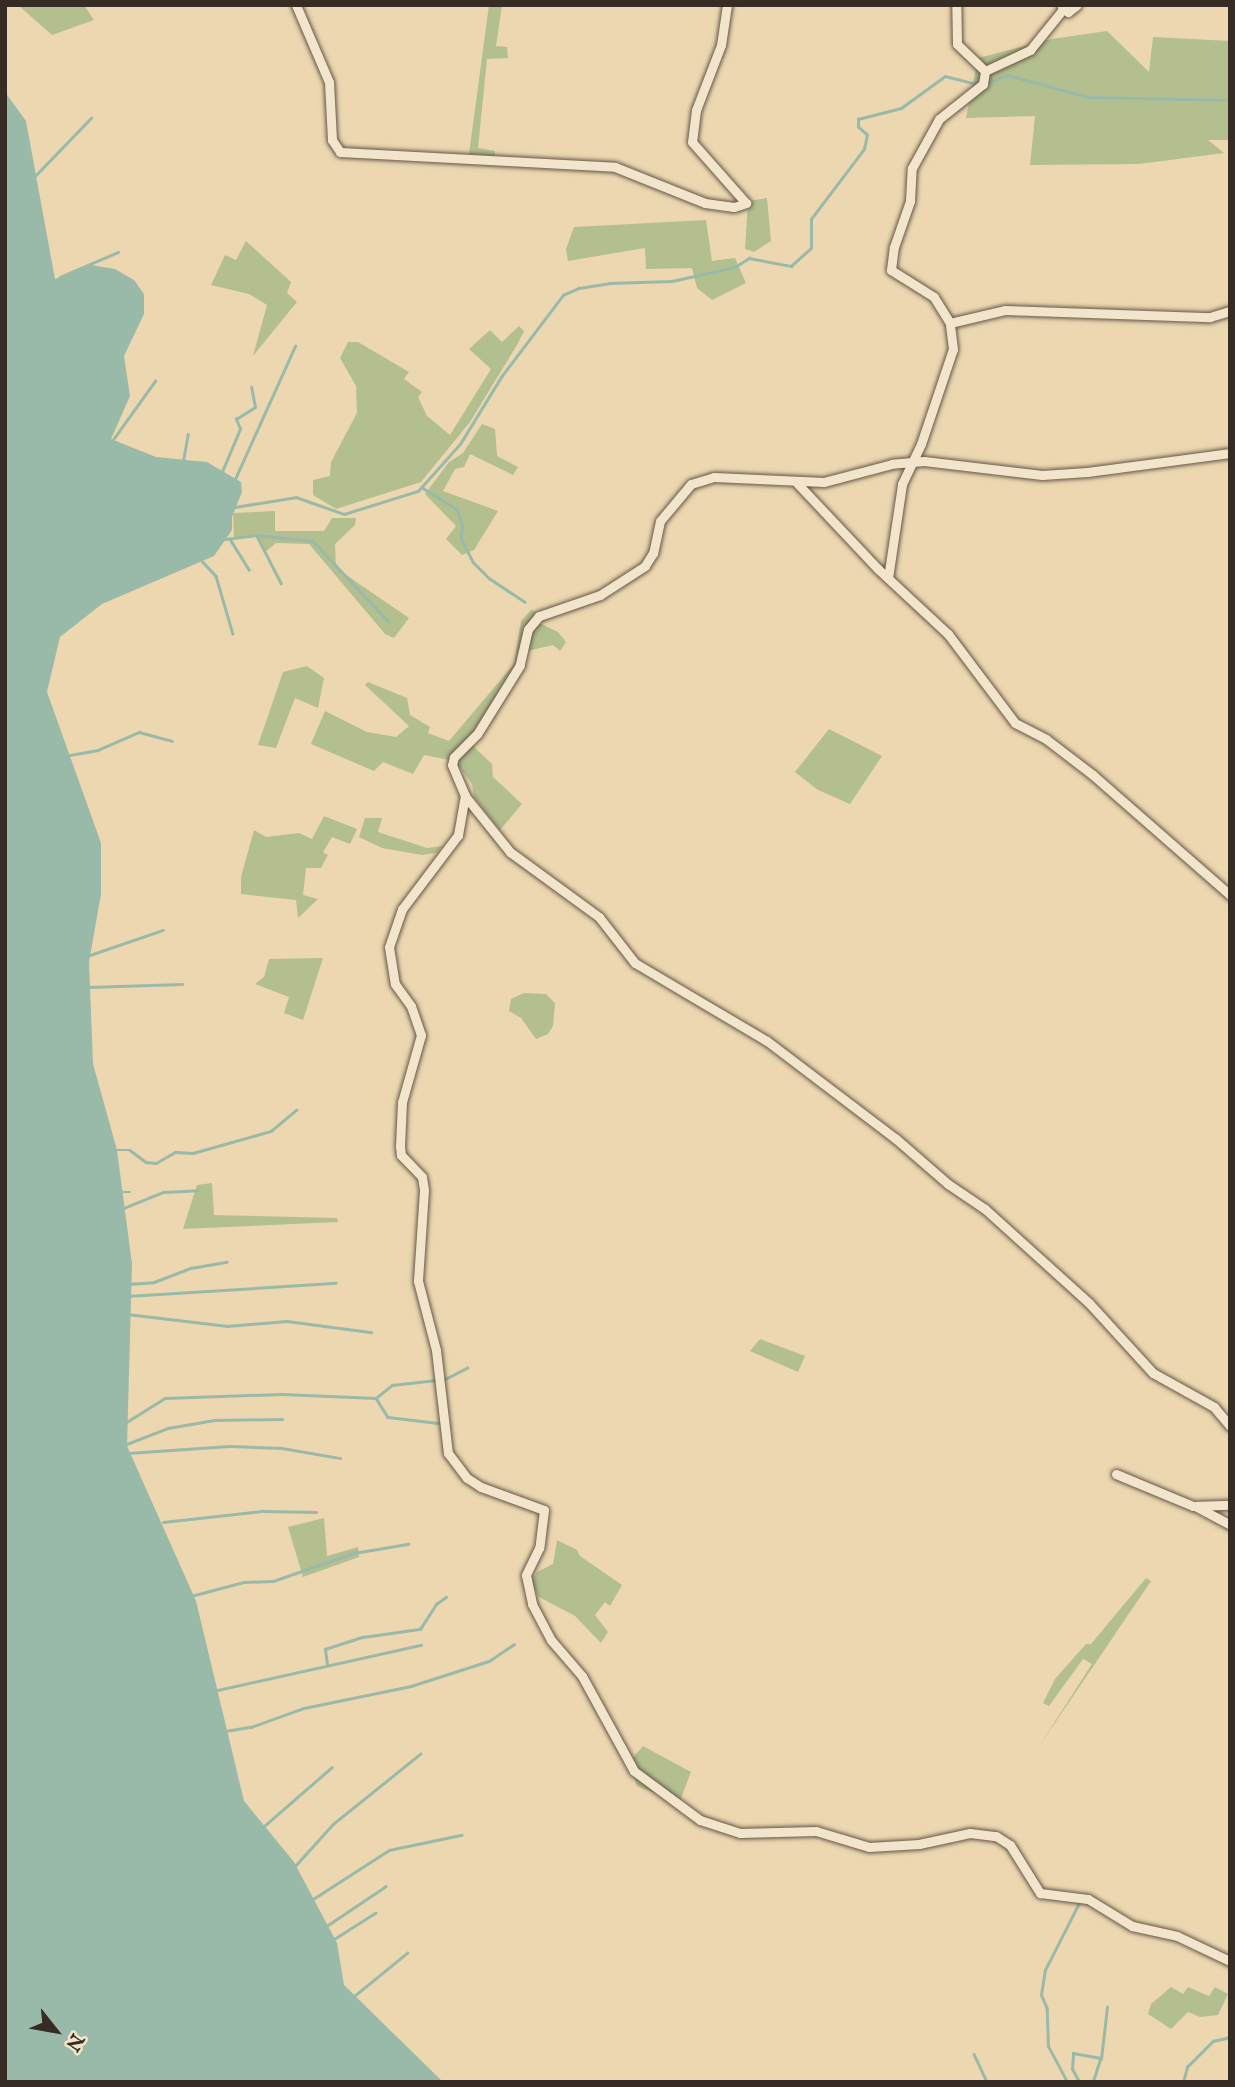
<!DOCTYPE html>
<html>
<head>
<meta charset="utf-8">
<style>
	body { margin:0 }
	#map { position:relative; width:1235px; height:2087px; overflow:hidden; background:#ecd7b1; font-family:"IM FELL English",serif }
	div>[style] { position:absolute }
	.green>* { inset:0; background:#b3bf8f }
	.water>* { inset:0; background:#99baa8 }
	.stream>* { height:2.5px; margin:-1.25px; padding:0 1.25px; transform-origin:1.25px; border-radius:1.25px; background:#99baa8 }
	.roads { filter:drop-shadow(0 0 2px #645747) drop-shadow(0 0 2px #645747) }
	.minor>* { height:9px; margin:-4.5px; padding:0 4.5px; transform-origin:4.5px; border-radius:4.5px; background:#f3e5cc }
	span { translate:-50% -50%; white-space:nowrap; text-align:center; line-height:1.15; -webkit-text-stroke:7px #f3e5cc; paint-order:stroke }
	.frame { position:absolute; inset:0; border:7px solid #362c24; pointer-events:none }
	.north { position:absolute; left:21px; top:1996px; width:70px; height:70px; -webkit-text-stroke:5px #f3e5cc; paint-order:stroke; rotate:121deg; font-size:19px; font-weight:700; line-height:28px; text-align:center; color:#362c24 }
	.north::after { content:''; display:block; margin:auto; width:24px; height:32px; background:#362c24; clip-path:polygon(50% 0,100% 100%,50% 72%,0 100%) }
</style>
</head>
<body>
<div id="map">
	<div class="green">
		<div style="clip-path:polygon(18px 5px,84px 5px,94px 20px,52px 35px)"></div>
		<div style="clip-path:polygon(489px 5px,502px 5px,496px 46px,507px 47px,508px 58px,487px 59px,478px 148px,495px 151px,495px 156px,469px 154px)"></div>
		<div style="clip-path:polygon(1107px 31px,1149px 72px,1153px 37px,1230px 41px,1230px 140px,1208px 140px,1224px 153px,1139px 164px,1030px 165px,1035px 116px,966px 118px,978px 58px,1052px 39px)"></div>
		<div style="clip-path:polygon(767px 198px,771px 241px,754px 252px,745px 249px,748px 201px)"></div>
		<div style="clip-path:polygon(706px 220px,712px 261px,735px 258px,746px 283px,712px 300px,697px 288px,692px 268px,646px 269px,645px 248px,568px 261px,566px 249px,574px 227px)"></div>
		<div style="clip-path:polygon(246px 241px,291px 282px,287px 293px,297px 302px,253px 356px,267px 305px,249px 294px,211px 285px,225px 255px,236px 260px)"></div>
		<div style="clip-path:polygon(519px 326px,524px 331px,517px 345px,470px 422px,421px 482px,336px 509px,313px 495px,313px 480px,330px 476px,331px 462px,357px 413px,356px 386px,340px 358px,348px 342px,358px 342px,409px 372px,404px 379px,422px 392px,418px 397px,427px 416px,450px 435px,491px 369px,469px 349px,490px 330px,502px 342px)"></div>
		<div style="clip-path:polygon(482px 424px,495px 429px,497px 456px,518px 467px,513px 475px,470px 454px,464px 467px,455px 469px,443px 491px,498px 511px,474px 550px,462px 555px,446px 539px,456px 526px,425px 494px,449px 462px,463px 453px)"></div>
		<div style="clip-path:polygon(275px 511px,275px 531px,324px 531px,332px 518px,356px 518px,355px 525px,335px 544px,336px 568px,409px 618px,394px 638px,385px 634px,309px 544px,276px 543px,265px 552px,257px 535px,234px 538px,233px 513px)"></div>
		<div style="clip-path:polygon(531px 610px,540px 613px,533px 620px,558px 632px,566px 642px,560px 651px,553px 645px,523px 652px,472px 745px,492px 764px,493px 777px,522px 804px,500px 830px,474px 797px,472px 784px,455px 761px,424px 755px,413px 774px,383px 762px,374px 771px,311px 744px,325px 711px,367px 732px,396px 737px,409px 726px,365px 685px,368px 682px,407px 698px,410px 715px,430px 727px,428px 733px,449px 741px,514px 664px,521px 621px)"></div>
		<div style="clip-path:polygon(307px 666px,324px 678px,318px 708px,295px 698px,276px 748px,258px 745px,283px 672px)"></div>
		<div style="clip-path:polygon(829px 729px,882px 756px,850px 804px,818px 790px,795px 772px)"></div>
		<div style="clip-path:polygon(324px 816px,357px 829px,350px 844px,332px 837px,323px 852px,328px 855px,321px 868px,306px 868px,303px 895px,318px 899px,298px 918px,296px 900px,241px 894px,241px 877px,254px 830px,266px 837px,299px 833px,312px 839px)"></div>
		<div style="clip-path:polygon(365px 818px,382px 818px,378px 832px,427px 848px,443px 846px,436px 853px,422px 855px,382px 848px,359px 837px)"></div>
		<div style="clip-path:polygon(323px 958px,303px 1020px,284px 1013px,289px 997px,255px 984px,264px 977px,269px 959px)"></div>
		<div style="clip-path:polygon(524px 993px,546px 994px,555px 1003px,553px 1026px,548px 1034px,536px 1039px,521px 1018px,509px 1011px,511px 999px)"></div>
		<div style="clip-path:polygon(212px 1183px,214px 1215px,337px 1218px,338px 1222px,183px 1229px,197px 1185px)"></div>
		<div style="clip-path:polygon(760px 1339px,805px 1356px,798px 1372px,750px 1351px)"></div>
		<div style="clip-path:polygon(324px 1518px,327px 1556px,358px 1547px,359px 1557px,303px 1577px,288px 1527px)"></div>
		<div style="clip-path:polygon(557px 1540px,577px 1550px,580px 1556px,622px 1585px,610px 1606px,605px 1602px,595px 1615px,608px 1632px,601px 1643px,575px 1616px,539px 1597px,531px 1582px,537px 1572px,553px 1564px)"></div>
		<div style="clip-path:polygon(1146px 1578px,1151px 1581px,1038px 1748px,1092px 1664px,1083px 1659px,1049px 1706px,1043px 1703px,1055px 1679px,1086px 1644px,1091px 1644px)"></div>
		<div style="clip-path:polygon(643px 1746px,691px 1772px,679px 1803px,637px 1786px,629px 1762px)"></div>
		<div style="clip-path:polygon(1171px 1987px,1183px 1994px,1188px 1987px,1209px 1996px,1215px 1987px,1228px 1994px,1218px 2015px,1200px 2017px,1188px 2012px,1171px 2029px,1148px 2014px,1151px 2004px)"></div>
	</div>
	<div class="water">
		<div style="clip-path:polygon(5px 92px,26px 121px,55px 279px,91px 265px,115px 269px,134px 280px,144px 294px,144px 314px,124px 356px,130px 396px,111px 439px,156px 457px,207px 462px,241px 482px,242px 492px,232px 517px,232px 530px,214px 556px,102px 604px,60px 637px,47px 692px,101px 843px,101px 894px,89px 962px,93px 1064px,117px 1150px,132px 1264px,127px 1446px,196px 1601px,244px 1801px,294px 1862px,337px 1943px,344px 1985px,443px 2082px,5px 2082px)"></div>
	</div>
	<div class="stream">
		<div style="left:986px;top:83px;width:23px;rotate:-20deg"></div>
		<div style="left:1008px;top:75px;width:83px;rotate:15.4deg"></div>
		<div style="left:1088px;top:97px;width:142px;rotate:1.2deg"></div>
		<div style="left:32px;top:179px;width:85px;rotate:-46deg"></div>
		<div style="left:60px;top:277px;width:63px;rotate:-23.3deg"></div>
		<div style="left:112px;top:441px;width:74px;rotate:-54.4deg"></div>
		<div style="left:183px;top:461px;width:27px;rotate:-80deg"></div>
		<div style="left:221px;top:474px;width:49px;rotate:-67.1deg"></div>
		<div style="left:240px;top:429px;width:11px;rotate:-112deg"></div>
		<div style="left:236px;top:419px;width:22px;rotate:-32deg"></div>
		<div style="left:255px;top:407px;width:20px;rotate:-101deg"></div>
		<div style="left:235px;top:479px;width:146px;rotate:-65.7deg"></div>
		<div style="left:423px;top:488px;width:40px;rotate:32deg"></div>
		<div style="left:457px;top:509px;width:18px;rotate:71deg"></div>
		<div style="left:463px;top:526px;width:12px;rotate:99deg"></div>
		<div style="left:461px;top:538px;width:27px;rotate:63deg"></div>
		<div style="left:473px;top:562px;width:23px;rotate:45deg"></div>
		<div style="left:489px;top:578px;width:43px;rotate:33.7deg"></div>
		<div style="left:235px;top:507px;width:62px;rotate:-9.3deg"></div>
		<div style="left:296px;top:497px;width:51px;rotate:19.5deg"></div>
		<div style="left:344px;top:514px;width:77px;rotate:-17.3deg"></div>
		<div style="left:418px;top:491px;width:63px;rotate:-48.2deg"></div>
		<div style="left:460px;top:444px;width:79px;rotate:-58.5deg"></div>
		<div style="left:501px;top:377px;width:103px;rotate:-52.9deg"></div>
		<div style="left:563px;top:295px;width:17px;rotate:-24deg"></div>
		<div style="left:579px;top:288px;width:30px;rotate:-9deg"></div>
		<div style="left:609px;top:283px;width:63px;rotate:-1.8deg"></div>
		<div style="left:672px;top:281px;width:65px;rotate:-12.5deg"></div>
		<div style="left:735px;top:267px;width:17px;rotate:-33deg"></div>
		<div style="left:749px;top:258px;width:43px;rotate:10.8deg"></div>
		<div style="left:791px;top:266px;width:27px;rotate:-42deg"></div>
		<div style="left:811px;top:248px;width:29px;rotate:-90deg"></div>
		<div style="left:811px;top:219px;width:88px;rotate:-52.9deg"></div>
		<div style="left:864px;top:149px;width:14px;rotate:-78deg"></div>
		<div style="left:867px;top:135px;width:12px;rotate:-138deg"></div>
		<div style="left:858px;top:127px;width:8px;rotate:-90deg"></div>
		<div style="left:858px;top:119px;width:44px;rotate:-14.3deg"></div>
		<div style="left:901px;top:108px;width:54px;rotate:-36deg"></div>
		<div style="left:945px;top:76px;width:32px;rotate:14deg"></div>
		<div style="left:257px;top:536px;width:53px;rotate:62.9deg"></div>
		<div style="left:225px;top:539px;width:32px;rotate:-7deg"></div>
		<div style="left:257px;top:535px;width:56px;rotate:6.1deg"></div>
		<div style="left:313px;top:541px;width:111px;rotate:46.8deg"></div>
		<div style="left:230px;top:539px;width:36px;rotate:58deg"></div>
		<div style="left:202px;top:561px;width:21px;rotate:47deg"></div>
		<div style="left:216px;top:576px;width:60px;rotate:73.7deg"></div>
		<div style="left:70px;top:755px;width:28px;rotate:-10deg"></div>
		<div style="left:98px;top:750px;width:45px;rotate:-23.7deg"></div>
		<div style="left:139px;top:732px;width:34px;rotate:15deg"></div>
		<div style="left:87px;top:956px;width:80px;rotate:-18.9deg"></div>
		<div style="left:88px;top:987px;width:94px;rotate:-1.8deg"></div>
		<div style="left:116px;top:1150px;width:14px"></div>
		<div style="left:130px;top:1150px;width:20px;rotate:37deg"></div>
		<div style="left:146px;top:1162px;width:10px;rotate:6deg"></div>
		<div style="left:156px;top:1163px;width:22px;rotate:-30deg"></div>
		<div style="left:175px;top:1152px;width:18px;rotate:3deg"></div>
		<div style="left:193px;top:1153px;width:81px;rotate:-15.8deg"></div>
		<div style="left:271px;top:1131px;width:33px;rotate:-40deg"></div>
		<div style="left:119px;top:1192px;width:11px"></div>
		<div style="left:124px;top:1208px;width:42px;rotate:-22.3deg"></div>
		<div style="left:163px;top:1192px;width:35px;rotate:-3deg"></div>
		<div style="left:128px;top:1284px;width:26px;rotate:-4deg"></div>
		<div style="left:154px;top:1282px;width:40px;rotate:-21deg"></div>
		<div style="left:191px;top:1268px;width:36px;rotate:-10deg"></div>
		<div style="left:127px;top:1296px;width:209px;rotate:-3.6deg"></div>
		<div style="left:127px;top:1314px;width:101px;rotate:6.8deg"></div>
		<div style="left:227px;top:1326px;width:60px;rotate:-4.8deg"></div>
		<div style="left:287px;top:1321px;width:85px;rotate:7.5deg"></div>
		<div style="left:376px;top:1398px;width:22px;rotate:58deg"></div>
		<div style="left:388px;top:1417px;width:50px;rotate:6.8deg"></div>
		<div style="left:125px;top:1423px;width:47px;rotate:-32deg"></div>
		<div style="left:165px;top:1398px;width:117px;rotate:-2deg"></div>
		<div style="left:282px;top:1394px;width:94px;rotate:2.4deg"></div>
		<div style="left:376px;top:1398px;width:21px;rotate:-39deg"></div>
		<div style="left:392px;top:1385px;width:53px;rotate:-6.5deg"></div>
		<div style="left:445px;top:1379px;width:25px;rotate:-27deg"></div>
		<div style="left:124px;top:1445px;width:47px;rotate:-21.1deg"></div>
		<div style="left:168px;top:1428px;width:48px;rotate:-9.7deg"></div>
		<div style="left:215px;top:1420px;width:67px;rotate:-0.9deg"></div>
		<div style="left:128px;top:1453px;width:101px;rotate:-4deg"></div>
		<div style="left:229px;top:1446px;width:53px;rotate:2.2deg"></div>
		<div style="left:282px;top:1448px;width:59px;rotate:9.8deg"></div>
		<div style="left:163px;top:1522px;width:101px;rotate:-6.3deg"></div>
		<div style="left:263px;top:1511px;width:53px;rotate:1.1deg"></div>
		<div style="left:191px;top:1596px;width:55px;rotate:-14.8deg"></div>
		<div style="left:244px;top:1582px;width:29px;rotate:-2deg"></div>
		<div style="left:273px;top:1581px;width:86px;rotate:-19.1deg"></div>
		<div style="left:354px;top:1553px;width:55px;rotate:-9.5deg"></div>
		<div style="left:327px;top:1664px;width:15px;rotate:-98deg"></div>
		<div style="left:325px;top:1649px;width:40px;rotate:-18deg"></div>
		<div style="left:363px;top:1637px;width:58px;rotate:-8deg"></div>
		<div style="left:420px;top:1629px;width:30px;rotate:-57deg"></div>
		<div style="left:436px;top:1604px;width:12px;rotate:-35deg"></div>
		<div style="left:213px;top:1691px;width:213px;rotate:-12.5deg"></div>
		<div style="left:225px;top:1731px;width:26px;rotate:-9deg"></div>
		<div style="left:251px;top:1727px;width:56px;rotate:-19.7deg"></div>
		<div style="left:304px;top:1708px;width:109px;rotate:-11.6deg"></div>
		<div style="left:411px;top:1686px;width:82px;rotate:-17.8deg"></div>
		<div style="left:489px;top:1661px;width:30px;rotate:-34deg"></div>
		<div style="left:263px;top:1827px;width:91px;rotate:-41deg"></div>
		<div style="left:295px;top:1866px;width:57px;rotate:-47.9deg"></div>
		<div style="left:333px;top:1824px;width:112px;rotate:-38.8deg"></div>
		<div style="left:313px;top:1899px;width:90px;rotate:-32.8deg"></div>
		<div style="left:389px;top:1850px;width:74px;rotate:-11.8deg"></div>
		<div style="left:325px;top:1927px;width:73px;rotate:-33.9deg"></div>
		<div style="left:334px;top:1939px;width:49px;rotate:-32.4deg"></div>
		<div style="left:353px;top:1997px;width:70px;rotate:-39.2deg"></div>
		<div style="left:974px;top:2054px;width:31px;rotate:65deg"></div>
		<div style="left:1101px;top:2059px;width:52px;rotate:-83.4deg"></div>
		<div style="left:1067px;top:2082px;width:40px;rotate:-118deg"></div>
		<div style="left:1048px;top:2047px;width:38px;rotate:-92deg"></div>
		<div style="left:1047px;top:2009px;width:15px;rotate:-113deg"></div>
		<div style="left:1041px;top:1995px;width:25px;rotate:-81deg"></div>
		<div style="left:1045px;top:1970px;width:75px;rotate:-63.1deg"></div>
		<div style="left:1079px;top:2082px;width:15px;rotate:-118deg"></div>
		<div style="left:1072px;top:2069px;width:16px;rotate:-86deg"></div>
		<div style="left:1073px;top:2053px;width:28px;rotate:10deg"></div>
		<div style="left:1101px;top:2058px;width:25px;rotate:108deg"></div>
		<div style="left:1183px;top:2082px;width:16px;rotate:-75deg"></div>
		<div style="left:1187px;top:2067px;width:37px;rotate:-45deg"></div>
		<div style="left:1213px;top:2041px;width:17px;rotate:-13deg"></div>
	</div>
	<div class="roads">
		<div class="minor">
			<div style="left:296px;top:5px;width:84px;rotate:66.8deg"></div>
			<div style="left:329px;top:82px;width:58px;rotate:87deg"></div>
			<div style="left:332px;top:140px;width:14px;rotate:56deg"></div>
			<div style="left:340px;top:152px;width:275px;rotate:3.1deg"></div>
			<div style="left:615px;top:167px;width:97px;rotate:21.8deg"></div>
			<div style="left:705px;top:203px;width:29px;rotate:8deg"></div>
			<div style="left:734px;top:207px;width:13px;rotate:-18deg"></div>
			<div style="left:727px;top:5px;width:40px;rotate:98.5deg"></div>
			<div style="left:721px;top:45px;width:70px;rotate:111deg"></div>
			<div style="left:696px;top:110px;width:32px;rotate:97deg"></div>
			<div style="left:692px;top:142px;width:81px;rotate:48.5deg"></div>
			<div style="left:1062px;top:7px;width:8px;rotate:40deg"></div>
			<div style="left:1068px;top:12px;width:11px;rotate:-38deg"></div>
			<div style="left:985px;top:71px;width:50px;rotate:-25deg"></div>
			<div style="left:1030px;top:50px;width:54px;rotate:-51deg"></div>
			<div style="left:950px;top:323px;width:57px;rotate:-13.3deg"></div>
			<div style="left:1005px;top:310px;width:205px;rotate:2deg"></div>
			<div style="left:1210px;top:317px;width:21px;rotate:-17deg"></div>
			<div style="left:1230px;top:453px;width:144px;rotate:172.4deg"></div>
			<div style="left:1087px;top:472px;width:45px;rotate:176.2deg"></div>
			<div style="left:1042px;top:475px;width:119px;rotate:-173.2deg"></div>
			<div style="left:924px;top:461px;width:32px;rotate:175deg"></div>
			<div style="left:892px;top:464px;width:70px;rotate:165.2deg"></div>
			<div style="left:824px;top:482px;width:110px;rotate:-177.4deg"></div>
			<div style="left:714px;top:477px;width:24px;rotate:163deg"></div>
			<div style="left:691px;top:484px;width:48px;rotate:130deg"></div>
			<div style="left:660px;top:521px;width:33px;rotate:102deg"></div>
			<div style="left:653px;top:553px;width:15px;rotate:122deg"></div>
			<div style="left:645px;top:566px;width:54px;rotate:147.2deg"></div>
			<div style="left:600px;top:595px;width:65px;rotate:161deg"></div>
			<div style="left:539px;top:616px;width:17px;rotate:130deg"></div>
			<div style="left:528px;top:629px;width:37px;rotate:103deg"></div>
			<div style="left:520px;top:665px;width:81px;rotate:121.9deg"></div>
			<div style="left:477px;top:734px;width:33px;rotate:135deg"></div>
			<div style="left:454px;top:757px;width:8px;rotate:104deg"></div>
			<div style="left:452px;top:765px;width:33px;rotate:67deg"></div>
			<div style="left:465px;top:795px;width:41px;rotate:99.9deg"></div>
			<div style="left:458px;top:835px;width:93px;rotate:127.1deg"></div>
			<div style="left:402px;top:909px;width:40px;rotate:108.9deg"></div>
			<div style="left:389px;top:947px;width:37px;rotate:81deg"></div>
			<div style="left:395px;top:984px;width:27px;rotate:54deg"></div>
			<div style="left:411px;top:1006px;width:31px;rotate:71deg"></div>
			<div style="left:421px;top:1035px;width:70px;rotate:105.8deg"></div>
			<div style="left:402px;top:1102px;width:44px;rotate:92.6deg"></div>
			<div style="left:400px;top:1146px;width:9px;rotate:84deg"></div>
			<div style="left:401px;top:1155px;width:30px;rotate:46deg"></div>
			<div style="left:422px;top:1177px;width:13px;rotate:81deg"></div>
			<div style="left:424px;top:1190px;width:91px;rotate:93.8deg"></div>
			<div style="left:418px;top:1281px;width:71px;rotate:75.4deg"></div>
			<div style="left:436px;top:1350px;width:104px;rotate:83.4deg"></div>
			<div style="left:448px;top:1453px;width:31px;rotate:53deg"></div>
			<div style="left:467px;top:1478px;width:17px;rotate:33deg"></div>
			<div style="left:481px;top:1487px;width:67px;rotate:20.1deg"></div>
			<div style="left:544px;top:1510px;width:38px;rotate:97deg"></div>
			<div style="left:539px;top:1548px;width:30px;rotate:116deg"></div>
			<div style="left:526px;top:1575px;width:30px;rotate:78deg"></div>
			<div style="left:532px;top:1604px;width:41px;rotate:62.2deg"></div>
			<div style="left:551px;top:1640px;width:48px;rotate:49.3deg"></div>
			<div style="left:582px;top:1676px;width:108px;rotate:61.3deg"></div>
			<div style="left:634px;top:1771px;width:82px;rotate:36.6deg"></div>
			<div style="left:700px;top:1820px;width:42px;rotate:18deg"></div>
			<div style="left:740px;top:1833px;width:76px;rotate:-1.5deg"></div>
			<div style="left:816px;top:1831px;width:55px;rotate:16.8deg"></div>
			<div style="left:869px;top:1847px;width:50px;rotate:-3.4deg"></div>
			<div style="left:919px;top:1844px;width:52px;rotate:-12.2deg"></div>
			<div style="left:970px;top:1833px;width:26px;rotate:7deg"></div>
			<div style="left:996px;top:1836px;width:17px;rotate:33deg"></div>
			<div style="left:1010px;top:1845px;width:57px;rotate:58deg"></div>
			<div style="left:1040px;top:1893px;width:48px;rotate:7.1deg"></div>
			<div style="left:1088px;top:1899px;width:52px;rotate:31.5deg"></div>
			<div style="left:1132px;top:1926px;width:46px;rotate:12.5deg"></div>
			<div style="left:1177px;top:1936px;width:59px;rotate:25.3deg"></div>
			<div style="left:796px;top:482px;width:120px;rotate:46.7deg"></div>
			<div style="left:878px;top:569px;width:96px;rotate:42.9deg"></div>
			<div style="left:948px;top:634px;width:111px;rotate:53deg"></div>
			<div style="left:1015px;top:723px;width:35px;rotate:27deg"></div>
			<div style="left:1046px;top:739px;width:59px;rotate:37.5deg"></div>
			<div style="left:1093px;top:775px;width:182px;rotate:41.2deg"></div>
			<div style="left:888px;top:578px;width:95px;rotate:-81.5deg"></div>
			<div style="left:902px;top:484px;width:44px;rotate:-64.6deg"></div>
			<div style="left:921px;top:444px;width:100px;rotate:-71.4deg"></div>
			<div style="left:953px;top:349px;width:26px;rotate:-97deg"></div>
			<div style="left:950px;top:323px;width:31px;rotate:-122deg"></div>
			<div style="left:934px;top:297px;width:51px;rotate:-147.9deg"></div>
			<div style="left:891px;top:270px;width:23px;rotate:-83deg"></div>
			<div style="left:894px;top:247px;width:49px;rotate:-70.8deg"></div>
			<div style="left:910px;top:201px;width:33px;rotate:-87deg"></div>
			<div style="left:912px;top:168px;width:56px;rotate:-61.1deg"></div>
			<div style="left:939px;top:119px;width:56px;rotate:-38.5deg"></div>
			<div style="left:983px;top:84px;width:13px;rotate:-81deg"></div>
			<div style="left:985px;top:71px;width:39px;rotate:-136deg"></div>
			<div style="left:957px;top:44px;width:39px;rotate:-91deg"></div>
			<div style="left:465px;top:796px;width:72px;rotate:51.2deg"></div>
			<div style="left:510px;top:852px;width:110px;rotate:36.1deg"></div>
			<div style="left:599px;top:917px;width:58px;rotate:52deg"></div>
			<div style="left:635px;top:963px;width:153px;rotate:30.6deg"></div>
			<div style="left:767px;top:1041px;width:161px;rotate:37.2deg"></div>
			<div style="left:895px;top:1138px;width:70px;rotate:41deg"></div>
			<div style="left:948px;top:1184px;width:45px;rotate:34deg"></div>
			<div style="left:985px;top:1209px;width:140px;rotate:42.1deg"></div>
			<div style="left:1089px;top:1303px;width:95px;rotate:47.6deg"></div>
			<div style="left:1153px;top:1373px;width:70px;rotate:29.1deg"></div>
			<div style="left:1214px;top:1407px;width:25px;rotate:50deg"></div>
			<div style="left:1116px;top:1474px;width:83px;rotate:22.6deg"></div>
			<div style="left:1193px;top:1506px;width:37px;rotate:-2deg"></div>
			<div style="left:1195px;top:1506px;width:40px;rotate:28deg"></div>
		</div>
	</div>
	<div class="frame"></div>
	<div class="north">N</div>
</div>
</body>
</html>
